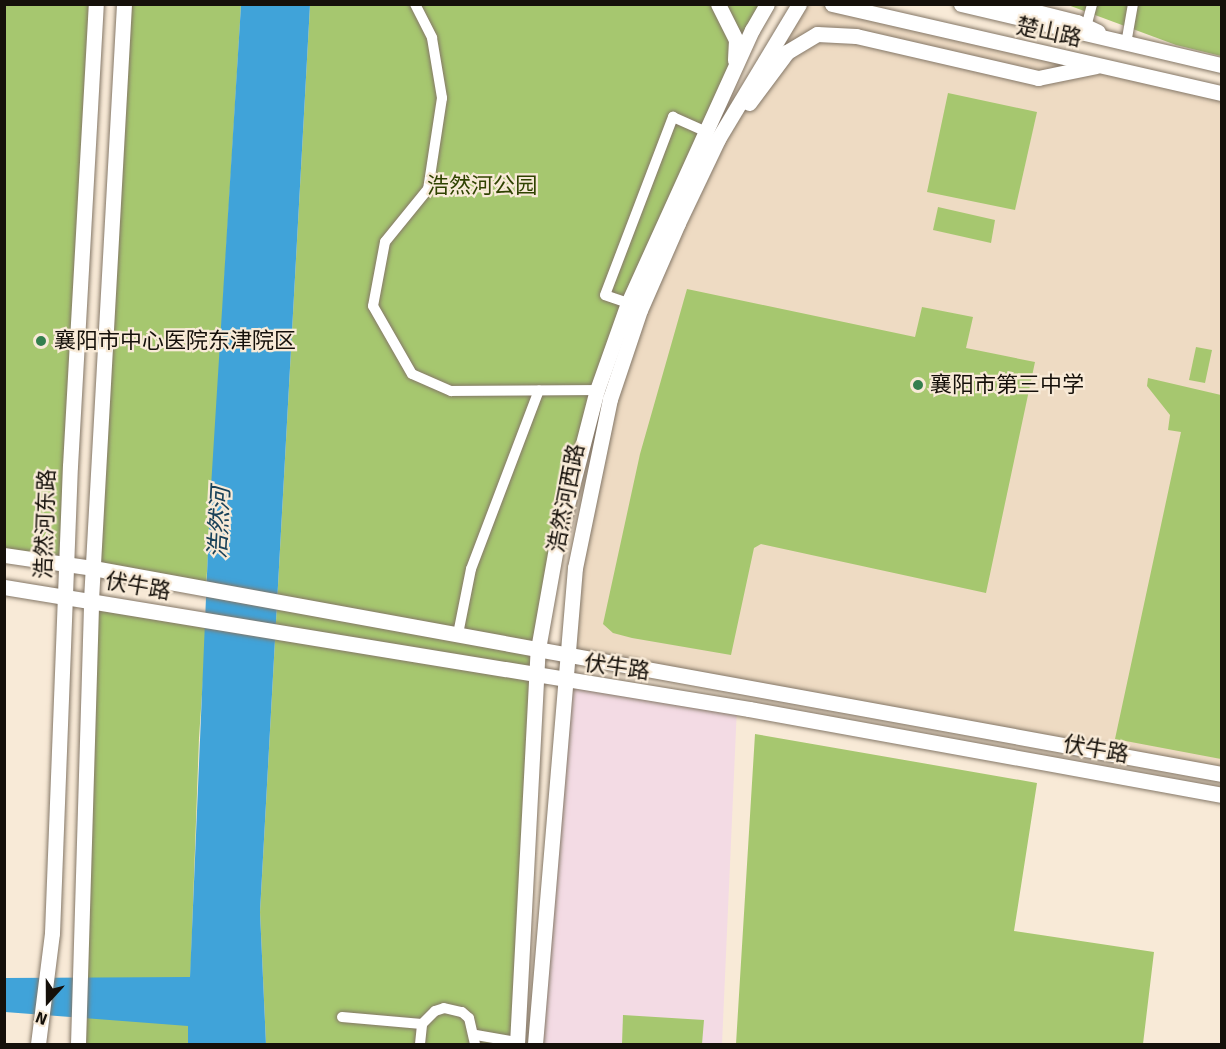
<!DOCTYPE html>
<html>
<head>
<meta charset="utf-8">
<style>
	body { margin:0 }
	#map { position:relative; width:1226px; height:1049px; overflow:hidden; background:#f8ead7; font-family:Signika,"Noto Sans SC",sans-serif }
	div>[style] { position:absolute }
	.commercial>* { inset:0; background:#f3dbe4 }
	.built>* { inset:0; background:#eedbc3 }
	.green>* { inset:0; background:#a6c76f }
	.water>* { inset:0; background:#40a3d9 }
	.roads { filter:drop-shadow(0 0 2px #847767) drop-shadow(0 0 2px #847767) }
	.street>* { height:10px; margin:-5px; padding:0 5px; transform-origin:5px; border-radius:5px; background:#fff }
	.secondary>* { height:15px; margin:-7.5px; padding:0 7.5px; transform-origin:7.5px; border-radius:7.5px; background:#fff }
	.dots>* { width:16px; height:16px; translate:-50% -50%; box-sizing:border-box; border:3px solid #f8ead7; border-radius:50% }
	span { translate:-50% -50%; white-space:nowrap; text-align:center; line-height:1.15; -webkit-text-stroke:4.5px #f8ead7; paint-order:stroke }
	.street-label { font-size:22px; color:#15100a }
	.park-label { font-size:22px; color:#2f4200 }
	.poi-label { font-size:22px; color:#15100a }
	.left { translate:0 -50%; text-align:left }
	.water-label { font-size:24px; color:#194158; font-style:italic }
	.frame { position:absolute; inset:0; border:6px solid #15100a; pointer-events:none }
	.north { position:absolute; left:18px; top:971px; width:60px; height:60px; -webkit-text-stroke:4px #f8ead7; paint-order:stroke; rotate:201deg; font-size:16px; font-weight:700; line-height:24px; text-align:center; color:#15100a }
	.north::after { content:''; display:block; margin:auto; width:21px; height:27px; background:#15100a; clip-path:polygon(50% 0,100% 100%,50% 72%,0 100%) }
</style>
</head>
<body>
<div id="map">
	<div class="commercial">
		<div style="clip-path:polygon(566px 682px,737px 707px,722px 1044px,541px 1044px)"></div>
	</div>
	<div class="built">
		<div style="clip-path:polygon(799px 5px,832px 5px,1221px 93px,1221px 774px,568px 654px,610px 399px,678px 223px)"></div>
	</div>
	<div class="green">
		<div style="clip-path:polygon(4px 5px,96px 5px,66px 564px,5px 555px)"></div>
		<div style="clip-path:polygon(124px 5px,241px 5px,206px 588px,93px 568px)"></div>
		<div style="clip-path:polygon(310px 5px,767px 5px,597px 390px,569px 499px,539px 677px,517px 1044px,266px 1044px,260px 912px)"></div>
		<div style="clip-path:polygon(1068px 5px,1221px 5px,1221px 56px,1176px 45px)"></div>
		<div style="clip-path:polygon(948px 93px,1037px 112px,1015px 210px,927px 192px)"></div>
		<div style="clip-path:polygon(938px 207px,995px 220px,991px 243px,933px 230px)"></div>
		<div style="clip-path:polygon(687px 289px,915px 337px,922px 307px,973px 317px,966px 348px,1035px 362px,986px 593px,761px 544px,754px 548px,731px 655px,632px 638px,613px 633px,603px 624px,640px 454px)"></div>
		<div style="clip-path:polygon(1196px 347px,1212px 350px,1205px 383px,1189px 380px)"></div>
		<div style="clip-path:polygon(1148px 378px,1221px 395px,1221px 759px,1115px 739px,1181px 432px,1168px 430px,1170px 415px,1147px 386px)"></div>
		<div style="clip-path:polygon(91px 600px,207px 621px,199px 738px,188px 1044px,78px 1044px)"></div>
		<div style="clip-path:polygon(755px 734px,1037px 783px,1014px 931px,1154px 952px,1143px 1044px,736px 1044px)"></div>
		<div style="clip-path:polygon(623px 1015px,704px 1020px,702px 1044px,622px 1044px)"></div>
	</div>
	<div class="water">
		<div style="clip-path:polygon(241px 5px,310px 5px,260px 912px,266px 1044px,188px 1044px,188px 1026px,5px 1012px,4px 978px,190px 977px,210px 503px)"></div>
	</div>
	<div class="roads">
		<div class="street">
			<div style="left:415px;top:4px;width:38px;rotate:63deg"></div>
			<div style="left:432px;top:38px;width:61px;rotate:80.5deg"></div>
			<div style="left:442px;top:98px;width:92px;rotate:98.7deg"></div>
			<div style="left:428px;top:189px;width:68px;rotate:129.1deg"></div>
			<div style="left:385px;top:242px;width:65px;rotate:100.6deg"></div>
			<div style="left:373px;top:306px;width:78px;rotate:60.2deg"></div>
			<div style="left:412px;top:374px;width:43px;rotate:23.6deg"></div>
			<div style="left:451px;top:391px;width:146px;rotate:-0.4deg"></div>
			<div style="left:1086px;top:27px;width:24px;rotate:-75deg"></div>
			<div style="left:1126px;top:44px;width:41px;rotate:-80.1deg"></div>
			<div style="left:628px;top:303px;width:24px;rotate:-161deg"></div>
			<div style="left:605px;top:295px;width:191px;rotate:-69.1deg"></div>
			<div style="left:673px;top:117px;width:35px;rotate:24deg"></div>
			<div style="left:458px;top:634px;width:66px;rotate:-78.7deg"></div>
			<div style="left:471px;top:569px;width:191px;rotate:-69.2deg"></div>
			<div style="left:342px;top:1017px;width:80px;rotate:5deg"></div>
			<div style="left:476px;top:1035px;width:42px;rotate:9.7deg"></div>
			<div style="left:420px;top:1044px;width:20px;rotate:-84deg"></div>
			<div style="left:422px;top:1024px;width:18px;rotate:-45deg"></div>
			<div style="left:435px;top:1011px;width:9px;rotate:-18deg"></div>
			<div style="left:444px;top:1008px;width:18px;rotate:13deg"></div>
			<div style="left:462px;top:1012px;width:9px;rotate:41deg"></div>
			<div style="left:469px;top:1018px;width:27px;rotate:77deg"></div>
		</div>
		<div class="secondary">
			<div style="left:718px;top:4px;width:40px;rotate:63.4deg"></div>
			<div style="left:736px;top:40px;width:20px;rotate:93deg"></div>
			<div style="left:832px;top:4px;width:400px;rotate:12.9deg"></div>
			<div style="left:961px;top:4px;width:268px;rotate:13.2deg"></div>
			<div style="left:1005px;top:4px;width:74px;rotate:14deg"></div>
			<div style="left:1077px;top:22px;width:23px;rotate:25deg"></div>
			<div style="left:749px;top:103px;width:64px;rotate:-53.3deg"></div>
			<div style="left:787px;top:52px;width:35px;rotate:-31deg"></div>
			<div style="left:817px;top:34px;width:39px;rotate:3deg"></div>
			<div style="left:856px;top:36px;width:187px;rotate:13deg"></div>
			<div style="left:1038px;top:78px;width:59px;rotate:-11.7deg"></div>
			<div style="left:4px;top:555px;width:90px;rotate:8.3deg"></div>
			<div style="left:93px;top:568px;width:1148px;rotate:10.34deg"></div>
			<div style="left:4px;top:587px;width:755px;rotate:9.3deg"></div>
			<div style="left:749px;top:709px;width:481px;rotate:10.3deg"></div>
			<div style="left:38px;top:1044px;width:112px;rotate:-82.8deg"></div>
			<div style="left:52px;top:933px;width:467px;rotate:-87.8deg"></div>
			<div style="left:70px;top:466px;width:463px;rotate:-86.8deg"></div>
			<div style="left:78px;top:1044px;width:444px;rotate:-88.3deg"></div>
			<div style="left:91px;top:600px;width:597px;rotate:-86.83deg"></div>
			<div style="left:517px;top:1044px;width:396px;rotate:-87deg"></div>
			<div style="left:538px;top:649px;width:103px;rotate:-79.9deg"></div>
			<div style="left:556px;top:548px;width:163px;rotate:-75.5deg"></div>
			<div style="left:597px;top:390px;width:92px;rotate:-70.4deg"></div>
			<div style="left:628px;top:303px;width:300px;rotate:-65.6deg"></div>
			<div style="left:752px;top:30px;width:30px;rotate:-60deg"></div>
			<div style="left:535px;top:1044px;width:478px;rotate:-85.2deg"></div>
			<div style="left:575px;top:568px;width:173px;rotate:-78.3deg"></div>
			<div style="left:610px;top:399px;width:94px;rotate:-71.4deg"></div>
			<div style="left:640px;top:310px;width:95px;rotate:-66.4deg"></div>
			<div style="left:678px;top:223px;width:93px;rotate:-64.5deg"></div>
			<div style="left:718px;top:139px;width:157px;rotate:-59deg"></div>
		</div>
	</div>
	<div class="dots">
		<div style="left:41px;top:341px;background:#347f4e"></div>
		<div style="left:918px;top:385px;background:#347f4e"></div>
	</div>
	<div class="street-label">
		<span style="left:1049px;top:32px;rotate:12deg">楚山路</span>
		<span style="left:566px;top:498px;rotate:-79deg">浩然河西路</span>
		<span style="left:45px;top:524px;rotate:-88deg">浩然河东路</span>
		<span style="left:138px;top:586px;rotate:10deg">伏牛路</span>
		<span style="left:617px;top:667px;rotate:8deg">伏牛路</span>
		<span style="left:1096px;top:749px;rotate:10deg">伏牛路</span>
	</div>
	<div class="park-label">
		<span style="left:482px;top:186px">浩然河公园</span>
	</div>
	<div class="poi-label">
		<span class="left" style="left:54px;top:341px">襄阳市中心医院东津院区</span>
		<span class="left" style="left:930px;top:385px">襄阳市第三中学</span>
	</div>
	<div class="water-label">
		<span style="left:220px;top:523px;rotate:-87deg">浩然河</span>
	</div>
	<div class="frame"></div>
	<div class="north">N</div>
</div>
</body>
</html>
